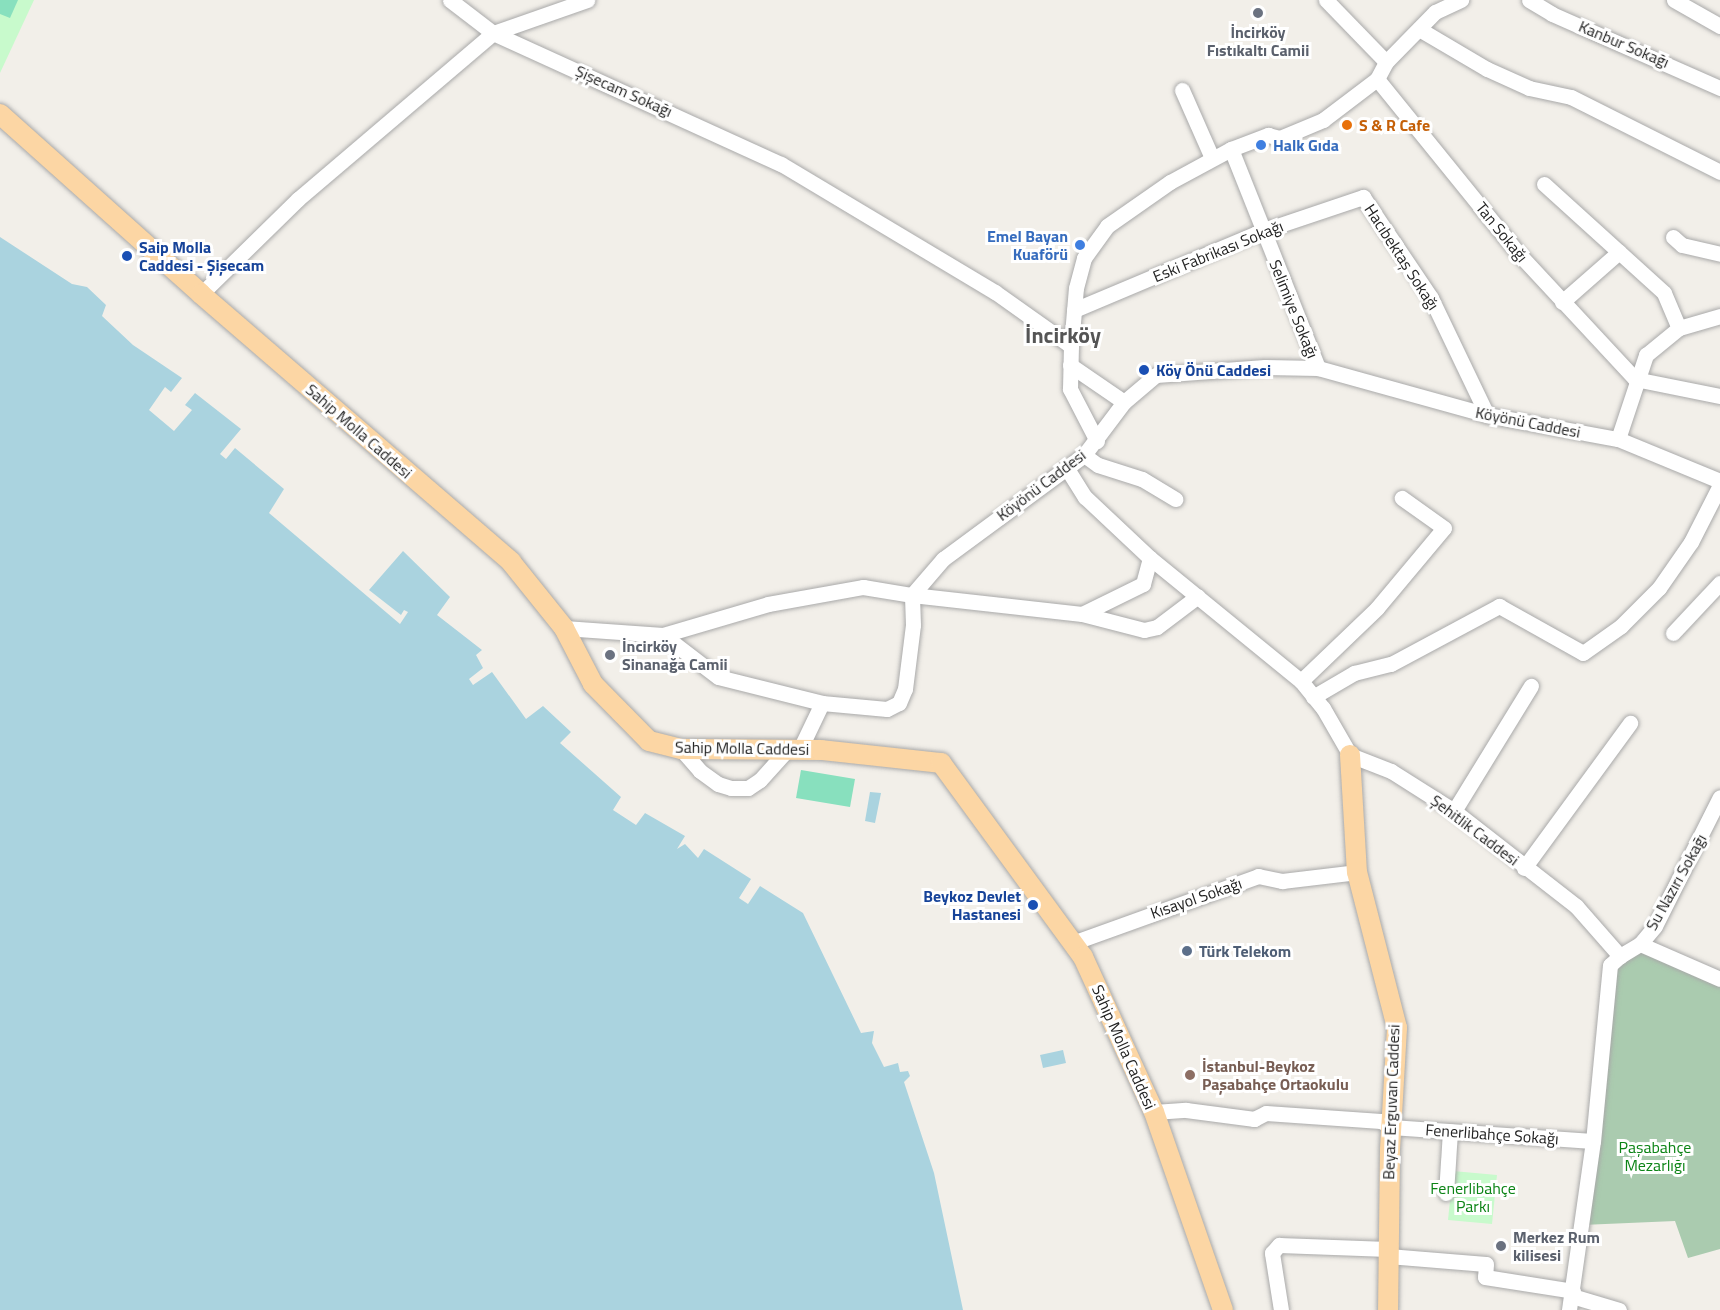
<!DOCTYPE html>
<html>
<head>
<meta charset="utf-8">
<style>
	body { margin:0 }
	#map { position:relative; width:1720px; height:1310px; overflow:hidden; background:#f2efe9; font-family:"Titillium Web",sans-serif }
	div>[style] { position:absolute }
	.cemetery>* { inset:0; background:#aacbaf }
	.park>* { inset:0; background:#c8facc }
	.pitch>* { inset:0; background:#88e0be }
	.water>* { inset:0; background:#aad3df }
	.roads { filter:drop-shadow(0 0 2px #a9a9a9) drop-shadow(0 0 2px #a9a9a9) }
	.minor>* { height:15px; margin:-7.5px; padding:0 7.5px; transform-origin:7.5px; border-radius:7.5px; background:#fff }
	.major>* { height:20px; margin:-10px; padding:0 10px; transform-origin:10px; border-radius:10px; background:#fcd6a4 }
	.dots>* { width:16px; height:16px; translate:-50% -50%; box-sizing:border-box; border:3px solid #fff; border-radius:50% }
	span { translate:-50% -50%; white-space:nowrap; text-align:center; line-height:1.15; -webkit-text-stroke:6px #fff; paint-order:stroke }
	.worship-label { font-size:16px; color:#5b616d; font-weight:700 }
	.left { translate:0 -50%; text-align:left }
	.street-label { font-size:16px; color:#222 }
	.food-label { font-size:16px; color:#c56008; font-weight:700 }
	.shop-label { font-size:16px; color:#366cbe; font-weight:700 }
	.right { translate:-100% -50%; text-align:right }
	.transit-label { font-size:16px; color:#164399; font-weight:700 }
	.service-label { font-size:16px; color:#4e5e75; font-weight:700 }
	.education-label { font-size:16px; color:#785e54; font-weight:700 }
	.park-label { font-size:16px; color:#0c8416 }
	.district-label { font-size:22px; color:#555; font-weight:700 }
</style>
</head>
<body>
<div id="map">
	<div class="cemetery">
		<div style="clip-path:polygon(1640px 944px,1720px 978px,1720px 1249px,1688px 1258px,1675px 1221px,1582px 1225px,1610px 965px)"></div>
	</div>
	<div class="park">
		<div style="clip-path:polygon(0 0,34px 0,0 73px)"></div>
		<div style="clip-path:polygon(1453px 1171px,1497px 1175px,1492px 1224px,1448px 1220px)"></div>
	</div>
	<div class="pitch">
		<div style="clip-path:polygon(0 0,18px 0,10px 18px,0 14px)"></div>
		<div style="clip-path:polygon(801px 770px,855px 779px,850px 807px,796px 798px)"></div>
	</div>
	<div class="water">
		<div style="clip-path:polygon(0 237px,72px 284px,87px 287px,106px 305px,102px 316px,133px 345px,182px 378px,171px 392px,165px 387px,149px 410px,174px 431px,192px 410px,185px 405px,195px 393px,241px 429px,220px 454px,226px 459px,235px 448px,284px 489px,269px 513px,400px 624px,408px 612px,404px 610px,401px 615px,369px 590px,403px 551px,450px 597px,437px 615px,482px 650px,476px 655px,483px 668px,469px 679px,473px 685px,492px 672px,526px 719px,543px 706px,571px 732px,560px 743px,621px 797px,613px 810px,636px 825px,645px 813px,685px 836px,677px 849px,685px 844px,698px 858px,704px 849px,751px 879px,739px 898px,748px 904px,760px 886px,803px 913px,861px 1033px,874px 1031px,872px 1043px,884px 1067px,898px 1063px,900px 1072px,908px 1071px,910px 1076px,904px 1082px,934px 1173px,963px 1310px,0 1310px)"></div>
		<div style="clip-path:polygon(870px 792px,881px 793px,875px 823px,865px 821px)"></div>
		<div style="clip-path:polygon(1063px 1050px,1066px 1063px,1043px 1068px,1040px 1055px)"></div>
	</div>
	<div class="roads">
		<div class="minor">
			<div style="left:450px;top:0;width:54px;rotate:37.5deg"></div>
			<div style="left:493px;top:33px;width:316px;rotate:24.5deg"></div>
			<div style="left:781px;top:164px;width:249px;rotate:30.9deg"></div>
			<div style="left:995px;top:292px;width:93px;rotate:35.4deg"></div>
			<div style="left:1326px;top:0;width:86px;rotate:45.9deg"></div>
			<div style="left:1529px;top:0;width:27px;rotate:31deg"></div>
			<div style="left:1552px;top:14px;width:184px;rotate:23.8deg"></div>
			<div style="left:1674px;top:0;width:53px;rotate:29.5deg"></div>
			<div style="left:1419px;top:29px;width:79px;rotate:30.5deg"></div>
			<div style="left:1487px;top:69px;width:46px;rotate:24.3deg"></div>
			<div style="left:1529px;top:88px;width:43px;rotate:12.1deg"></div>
			<div style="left:1571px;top:97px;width:167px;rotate:26.7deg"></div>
			<div style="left:1377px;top:79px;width:224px;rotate:51deg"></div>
			<div style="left:1518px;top:253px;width:172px;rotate:47.1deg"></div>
			<div style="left:1635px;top:379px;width:87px;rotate:11.3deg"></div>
			<div style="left:1182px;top:90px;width:74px;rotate:66.2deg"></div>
			<div style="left:1231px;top:149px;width:236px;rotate:68.3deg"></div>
			<div style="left:1544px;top:184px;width:162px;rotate:42.2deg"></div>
			<div style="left:1664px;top:293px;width:38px;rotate:67deg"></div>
			<div style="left:1673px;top:237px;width:12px;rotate:42deg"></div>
			<div style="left:1682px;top:245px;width:39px;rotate:13deg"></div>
			<div style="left:201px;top:294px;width:136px;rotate:-44.4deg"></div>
			<div style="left:298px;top:199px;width:256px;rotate:-40.4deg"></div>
			<div style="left:493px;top:33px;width:100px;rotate:-19.3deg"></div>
			<div style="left:1562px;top:302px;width:76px;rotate:-41.3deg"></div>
			<div style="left:1074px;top:310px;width:204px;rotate:-22.8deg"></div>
			<div style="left:1262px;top:231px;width:107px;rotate:-18.6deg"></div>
			<div style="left:1363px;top:197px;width:122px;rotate:56deg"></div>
			<div style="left:1431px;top:298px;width:130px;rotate:64.4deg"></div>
			<div style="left:1070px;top:365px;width:65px;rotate:34.4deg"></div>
			<div style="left:1618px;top:439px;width:89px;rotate:-71.6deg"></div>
			<div style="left:1646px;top:355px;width:43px;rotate:-39.3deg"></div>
			<div style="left:1679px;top:328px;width:43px;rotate:-16.3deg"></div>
			<div style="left:1097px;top:441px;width:59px;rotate:-117.4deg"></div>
			<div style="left:1070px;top:389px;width:43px;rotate:-88.7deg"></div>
			<div style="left:1071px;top:346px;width:58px;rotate:-85.1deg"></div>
			<div style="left:1076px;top:288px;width:31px;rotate:-75deg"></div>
			<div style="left:1084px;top:258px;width:39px;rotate:-54deg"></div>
			<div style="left:1107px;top:226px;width:77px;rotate:-34.9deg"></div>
			<div style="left:1170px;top:182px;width:69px;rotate:-28.4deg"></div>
			<div style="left:1231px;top:149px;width:40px;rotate:-21deg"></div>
			<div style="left:1268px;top:135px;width:12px;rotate:14deg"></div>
			<div style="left:1280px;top:138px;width:47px;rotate:-22.7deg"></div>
			<div style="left:1323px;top:120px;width:68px;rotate:-37.2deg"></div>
			<div style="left:1377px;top:79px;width:19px;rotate:-62deg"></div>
			<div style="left:1386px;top:62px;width:70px;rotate:-45.6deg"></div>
			<div style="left:1435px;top:12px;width:29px;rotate:-25deg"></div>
			<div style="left:1084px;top:455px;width:17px;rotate:36deg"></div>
			<div style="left:1098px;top:465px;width:46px;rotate:17.7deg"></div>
			<div style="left:1142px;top:479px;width:39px;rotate:31deg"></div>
			<div style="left:1066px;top:467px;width:36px;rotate:58deg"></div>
			<div style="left:1085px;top:497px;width:89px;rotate:43.2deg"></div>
			<div style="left:1150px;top:558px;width:195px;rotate:39.2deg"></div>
			<div style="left:1301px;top:681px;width:35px;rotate:51deg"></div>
			<div style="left:1323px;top:708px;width:54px;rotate:60.1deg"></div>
			<div style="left:1350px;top:755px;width:44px;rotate:21.3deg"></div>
			<div style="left:1391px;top:771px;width:75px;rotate:32.4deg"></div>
			<div style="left:1454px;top:811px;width:155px;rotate:37.9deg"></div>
			<div style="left:1576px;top:906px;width:67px;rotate:48.7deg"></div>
			<div style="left:1620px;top:956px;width:13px;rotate:138deg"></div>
			<div style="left:1610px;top:965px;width:177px;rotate:95.5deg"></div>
			<div style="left:1593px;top:1141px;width:171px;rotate:98.1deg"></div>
			<div style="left:1082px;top:614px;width:64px;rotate:14.5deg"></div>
			<div style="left:1144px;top:630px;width:13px;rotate:-13deg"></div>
			<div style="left:1157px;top:627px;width:51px;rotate:-37.1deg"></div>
			<div style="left:564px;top:628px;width:99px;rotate:4deg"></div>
			<div style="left:663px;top:635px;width:109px;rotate:-16.4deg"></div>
			<div style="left:768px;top:604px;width:97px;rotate:-10.1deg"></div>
			<div style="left:863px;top:587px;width:50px;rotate:9.3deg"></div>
			<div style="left:912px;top:595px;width:48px;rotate:-49.3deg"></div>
			<div style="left:943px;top:559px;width:175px;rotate:-36.4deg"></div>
			<div style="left:1084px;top:455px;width:66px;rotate:-53deg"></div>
			<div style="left:1124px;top:402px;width:42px;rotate:-40.2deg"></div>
			<div style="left:1156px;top:375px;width:109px;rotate:-4.2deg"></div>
			<div style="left:1265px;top:367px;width:53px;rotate:1.1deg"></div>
			<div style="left:1318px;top:368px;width:175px;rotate:15.5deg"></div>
			<div style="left:1487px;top:415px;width:133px;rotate:10.4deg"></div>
			<div style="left:1618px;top:439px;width:110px;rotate:22.4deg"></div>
			<div style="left:1673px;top:633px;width:69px;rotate:-46.8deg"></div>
			<div style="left:663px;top:635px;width:69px;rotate:37.4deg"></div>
			<div style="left:718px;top:677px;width:107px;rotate:14deg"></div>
			<div style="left:1301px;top:681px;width:105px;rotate:-43.8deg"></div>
			<div style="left:1377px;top:608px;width:104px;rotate:-50.1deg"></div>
			<div style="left:1444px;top:528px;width:52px;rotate:-144.5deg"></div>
			<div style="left:1313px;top:697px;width:48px;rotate:-30.3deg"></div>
			<div style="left:1354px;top:673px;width:38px;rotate:-14deg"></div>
			<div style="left:1391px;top:664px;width:123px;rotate:-28.2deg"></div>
			<div style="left:1499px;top:606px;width:96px;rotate:29.2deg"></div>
			<div style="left:1583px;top:653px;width:47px;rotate:-35.4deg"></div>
			<div style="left:1621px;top:626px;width:54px;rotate:-45deg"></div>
			<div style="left:1659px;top:588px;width:56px;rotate:-55.2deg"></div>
			<div style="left:1691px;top:542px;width:64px;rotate:-63deg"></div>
			<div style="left:681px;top:749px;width:29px;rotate:49deg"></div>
			<div style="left:700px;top:771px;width:22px;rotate:36deg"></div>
			<div style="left:718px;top:784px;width:14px;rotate:17deg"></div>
			<div style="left:731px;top:788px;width:17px"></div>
			<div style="left:748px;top:788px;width:14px;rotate:-34deg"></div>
			<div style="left:760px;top:780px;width:42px;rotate:-47.9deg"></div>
			<div style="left:800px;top:749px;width:51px;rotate:-64.4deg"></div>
			<div style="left:822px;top:703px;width:65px;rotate:5.3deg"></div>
			<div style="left:887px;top:709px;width:13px;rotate:-27deg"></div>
			<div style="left:899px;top:703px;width:15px;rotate:-67deg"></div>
			<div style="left:905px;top:689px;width:64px;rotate:-82.9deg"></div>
			<div style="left:913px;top:625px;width:30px;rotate:-92deg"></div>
			<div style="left:912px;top:595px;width:171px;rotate:6.4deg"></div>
			<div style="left:1082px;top:614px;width:68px;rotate:-26.2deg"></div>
			<div style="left:1143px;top:584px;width:27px;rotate:-75deg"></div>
			<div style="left:1454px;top:811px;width:147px;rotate:-58.4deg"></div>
			<div style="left:1524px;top:868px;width:180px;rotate:-53.8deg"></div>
			<div style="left:1075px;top:942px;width:195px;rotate:-19.8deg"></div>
			<div style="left:1258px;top:876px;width:25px;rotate:12deg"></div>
			<div style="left:1282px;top:881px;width:76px;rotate:-6.8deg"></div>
			<div style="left:1640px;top:944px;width:87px;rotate:23.6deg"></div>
			<div style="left:1620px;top:956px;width:23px;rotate:-31deg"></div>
			<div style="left:1640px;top:944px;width:23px;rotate:-50deg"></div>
			<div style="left:1655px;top:926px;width:144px;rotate:-63.3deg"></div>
			<div style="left:1154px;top:1112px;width:32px;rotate:-4deg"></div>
			<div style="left:1186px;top:1110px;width:69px;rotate:7.5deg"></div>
			<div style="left:1254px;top:1119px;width:13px;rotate:-27deg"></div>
			<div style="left:1266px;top:1113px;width:115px;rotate:4deg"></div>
			<div style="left:1381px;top:1121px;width:12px;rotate:31deg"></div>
			<div style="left:1391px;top:1127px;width:202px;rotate:4deg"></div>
			<div style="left:1446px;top:1193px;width:62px;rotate:-86.3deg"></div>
			<div style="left:1388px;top:1256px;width:98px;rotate:4.7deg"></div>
			<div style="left:1486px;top:1264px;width:13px;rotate:94deg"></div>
			<div style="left:1485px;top:1277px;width:89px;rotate:9deg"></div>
			<div style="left:1572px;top:1296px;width:49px;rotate:16.6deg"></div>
			<div style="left:1281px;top:1310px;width:58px;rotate:-99deg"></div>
			<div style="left:1272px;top:1253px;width:11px;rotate:-49deg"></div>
			<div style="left:1279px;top:1245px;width:109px;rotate:2.1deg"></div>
		</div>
		<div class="major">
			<div style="left:0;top:114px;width:270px;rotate:41.8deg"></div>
			<div style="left:201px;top:294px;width:410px;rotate:40.8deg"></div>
			<div style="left:511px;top:562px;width:85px;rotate:51.2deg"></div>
			<div style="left:564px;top:628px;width:63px;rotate:62.6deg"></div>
			<div style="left:593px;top:684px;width:80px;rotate:45.5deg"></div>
			<div style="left:649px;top:741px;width:33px;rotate:14deg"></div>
			<div style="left:681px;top:749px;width:140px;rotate:0.4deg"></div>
			<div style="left:821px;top:750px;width:121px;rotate:6.2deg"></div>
			<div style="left:941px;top:763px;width:240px;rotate:53.8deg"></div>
			<div style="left:1083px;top:957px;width:170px;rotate:65.4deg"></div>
			<div style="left:1154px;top:1112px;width:210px;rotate:70.8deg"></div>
			<div style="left:1350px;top:755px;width:117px;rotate:86.6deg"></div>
			<div style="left:1357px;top:872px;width:161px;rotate:75.6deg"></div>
			<div style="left:1397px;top:1028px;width:123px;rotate:93.3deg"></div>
			<div style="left:1390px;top:1151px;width:159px;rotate:90.7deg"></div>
		</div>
	</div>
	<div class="dots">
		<div style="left:1258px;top:13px;background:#6b7280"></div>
		<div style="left:1347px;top:125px;background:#e8710a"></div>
		<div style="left:1261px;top:145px;background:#3f7fe0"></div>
		<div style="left:1080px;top:245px;background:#3f7fe0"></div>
		<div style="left:127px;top:256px;background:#1a4fb4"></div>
		<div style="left:1144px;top:370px;background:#1a4fb4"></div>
		<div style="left:610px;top:655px;background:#6b7280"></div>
		<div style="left:1033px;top:905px;background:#1a4fb4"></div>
		<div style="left:1187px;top:951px;background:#5c6f8a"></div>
		<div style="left:1190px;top:1075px;background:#8d6e63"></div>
		<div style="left:1501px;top:1246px;background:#6b7280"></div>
	</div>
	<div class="worship-label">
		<span style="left:1258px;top:41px">İncirköy<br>Fıstıkaltı Camii</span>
		<span class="left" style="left:622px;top:655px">İncirköy<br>Sinanağa Camii</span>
		<span class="left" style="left:1513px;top:1246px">Merkez Rum<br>kilisesi</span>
	</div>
	<div class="street-label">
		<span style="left:1624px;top:44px;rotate:23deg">Kanbur Sokağı</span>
		<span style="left:624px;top:91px;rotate:24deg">Şişecam Sokağı</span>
		<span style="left:1502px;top:232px;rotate:51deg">Tan Sokağı</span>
		<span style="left:1218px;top:251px;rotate:-22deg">Eski Fabrikası Sokağı</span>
		<span style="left:1402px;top:257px;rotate:57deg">Hacıbektaş Sokağı</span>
		<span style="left:1294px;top:309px;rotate:68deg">Selimiye Sokağı</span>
		<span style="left:1528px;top:422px;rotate:11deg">Köyönü Caddesi</span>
		<span style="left:359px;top:431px;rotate:41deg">Sahip Molla Caddesi</span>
		<span style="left:1041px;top:485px;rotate:-37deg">Köyönü Caddesi</span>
		<span style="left:742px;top:748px;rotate:1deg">Sahip Molla Caddesi</span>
		<span style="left:1475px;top:830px;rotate:37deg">Şehitlik Caddesi</span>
		<span style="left:1676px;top:882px;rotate:-61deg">Su Nazırı Sokağı</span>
		<span style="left:1196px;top:898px;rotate:-19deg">Kısayol Sokağı</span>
		<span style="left:1124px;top:1047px;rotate:66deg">Sahip Molla Caddesi</span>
		<span style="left:1391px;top:1102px;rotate:-88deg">Beyaz Erguvan Caddesi</span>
		<span style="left:1492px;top:1134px;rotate:4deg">Fenerlibahçe Sokağı</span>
	</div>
	<div class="food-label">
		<span class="left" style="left:1359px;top:125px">S &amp; R Cafe</span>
	</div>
	<div class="shop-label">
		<span class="left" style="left:1273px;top:145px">Halk Gıda</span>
		<span class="right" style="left:1068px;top:245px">Emel Bayan<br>Kuaförü</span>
	</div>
	<div class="transit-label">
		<span class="left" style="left:139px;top:256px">Saip Molla<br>Caddesi - Şişecam</span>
		<span class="left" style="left:1156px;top:370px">Köy Önü Caddesi</span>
		<span class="right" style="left:1021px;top:905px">Beykoz Devlet<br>Hastanesi</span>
	</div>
	<div class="service-label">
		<span class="left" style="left:1199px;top:951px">Türk Telekom</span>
	</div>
	<div class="education-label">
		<span class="left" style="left:1202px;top:1075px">İstanbul-Beykoz<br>Paşabahçe Ortaokulu</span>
	</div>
	<div class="park-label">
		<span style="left:1655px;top:1156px">Paşabahçe<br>Mezarlığı</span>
		<span style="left:1473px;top:1197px">Fenerlibahçe<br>Parkı</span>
	</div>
	<div class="district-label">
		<span style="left:1063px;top:336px">İncirköy</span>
	</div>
</div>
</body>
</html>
